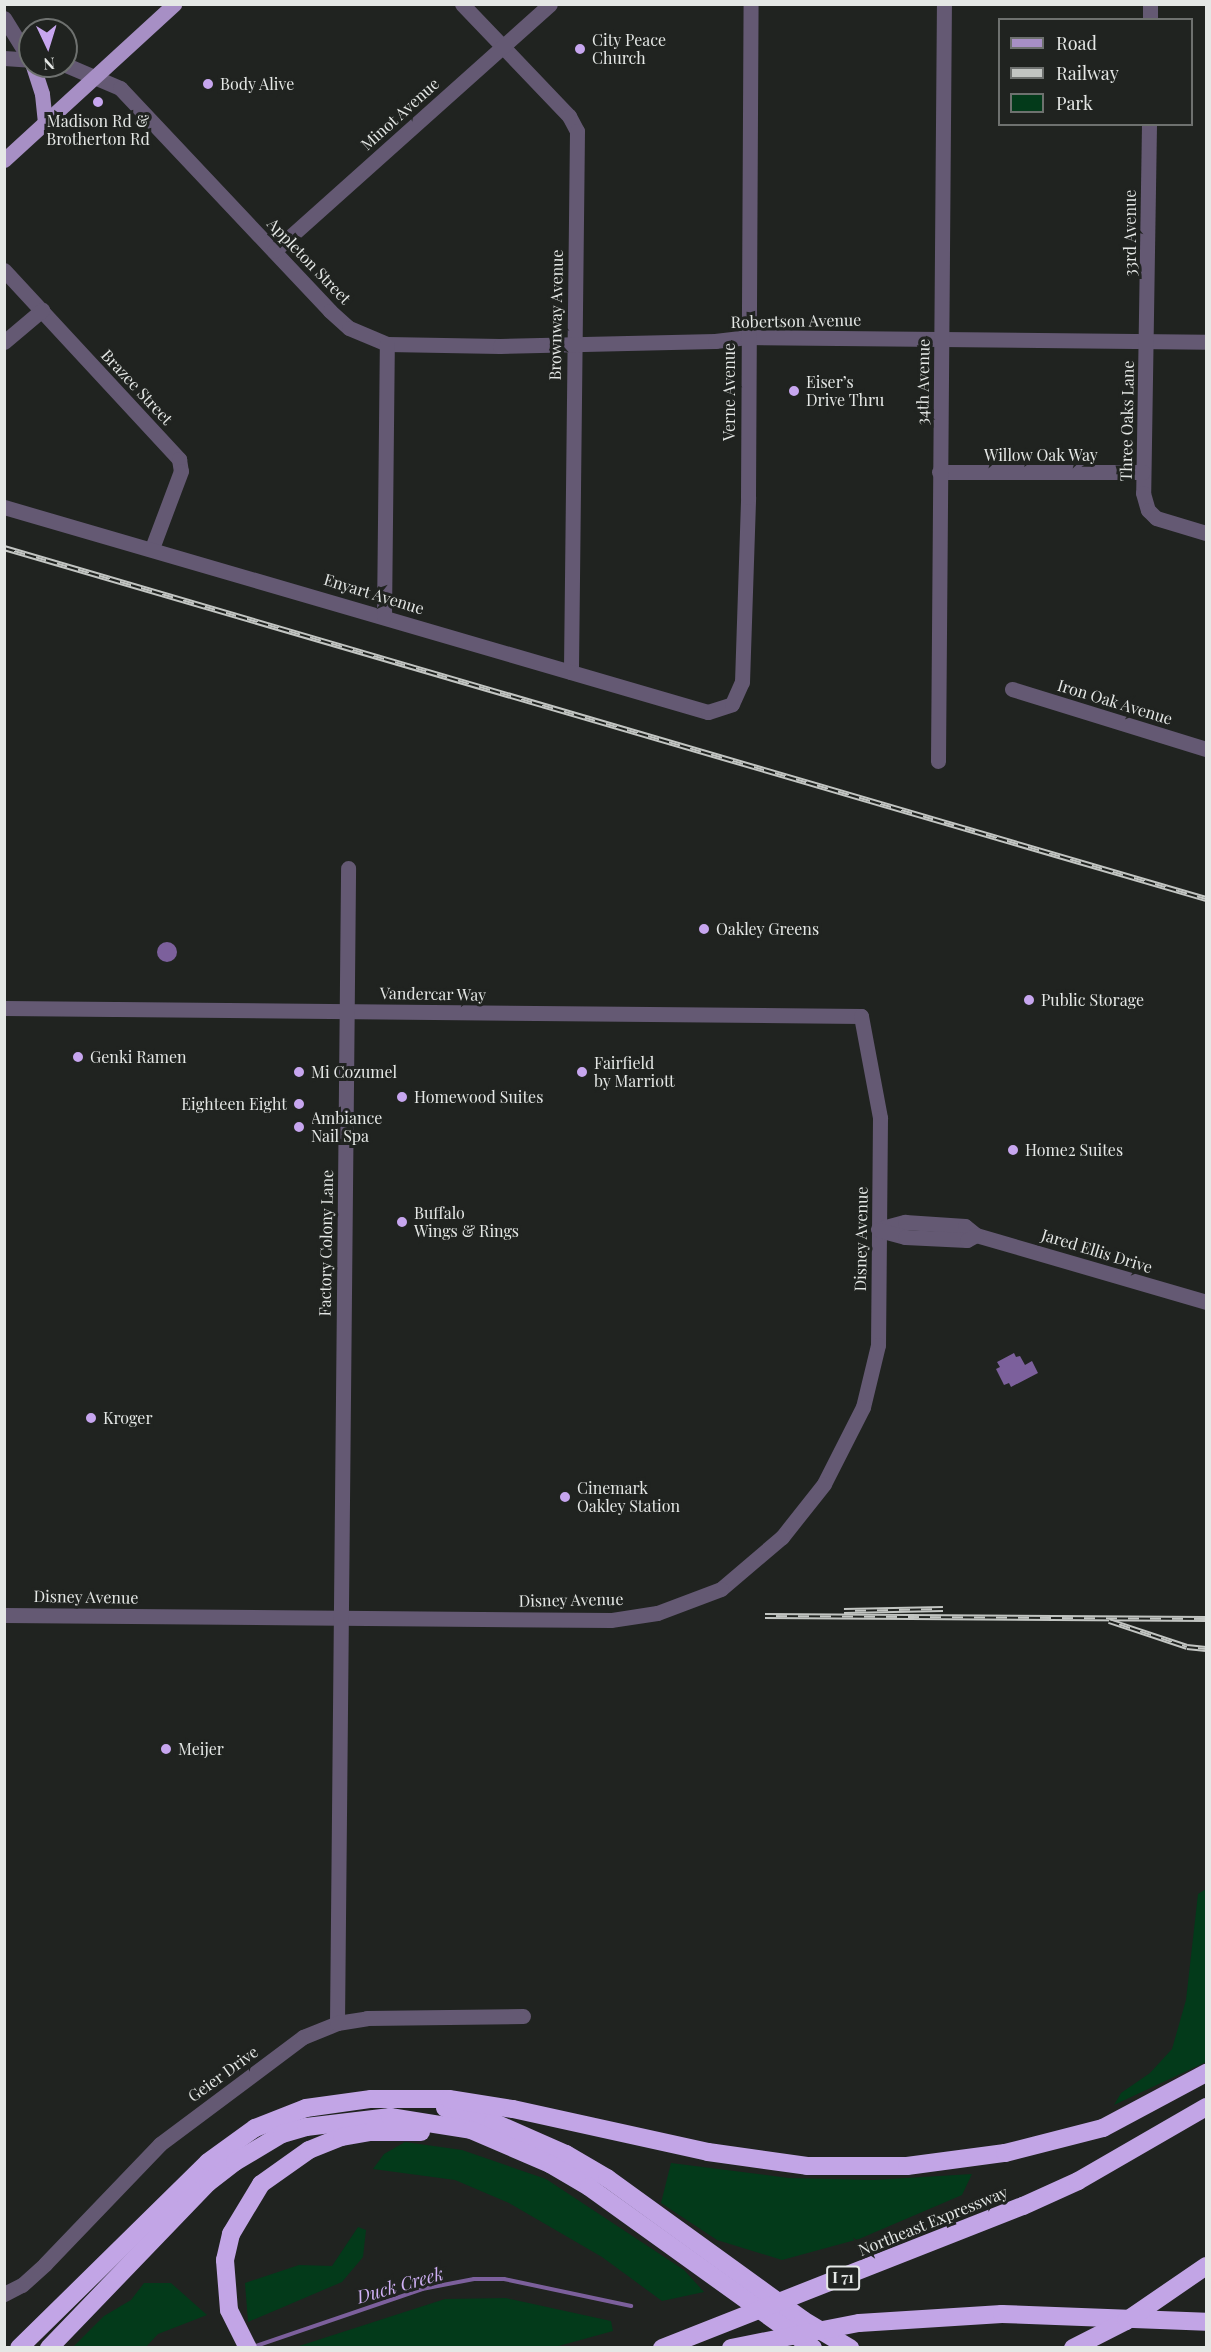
<!DOCTYPE html>
<html>
<head>
<meta charset="utf-8">
<style>
	body { margin:0 }
	#map { position:relative; width:1211px; height:2352px; overflow:hidden; background:#202320; font-family:"Playfair Display",serif }
	div>[style] { position:absolute }
	.green>* { inset:0; background:#033a1a }
	.water>* { inset:0; background:#7c609c }
	.round { border-radius:50% }
	.stream>* { height:4px; margin:-2px; padding:0 2px; transform-origin:2px; border-radius:2px; background:#7c609c }
	.minor>* { height:15px; margin:-7.5px; padding:0 7.5px; transform-origin:7.5px; border-radius:7.5px; background:#645973 }
	.major>* { height:15px; margin:-7.5px; padding:0 7.5px; transform-origin:7.5px; border-radius:7.5px; background:#a78fc5 }
	.highway>* { height:18px; margin:-9px; padding:0 9px; transform-origin:9px; border-radius:9px; background:#c2a5e6 }
	.rail>* { height:6px; margin-top:-3px; transform-origin:0; background:repeating-linear-gradient(90deg,#202320 0 11px,#c2c5c2 0 22px); box-sizing:border-box; border-block:2px solid #c2c5c2 }
	.dots>* { width:16px; height:16px; translate:-50% -50%; box-sizing:border-box; border:3px solid #202320; border-radius:50% }
	span { translate:-50% -50%; white-space:nowrap; text-align:center; line-height:1.15; -webkit-text-stroke:6px #202320; paint-order:stroke }
	.shield-label span { padding:2px 4px; background:#202320; border:2px solid; border-radius:4px; -webkit-text-stroke-width:0 }
	.shield-label { font-size:15px; color:#e4e7e5; font-weight:700 }
	.poi-label { font-size:16px; color:#e4e7e5 }
	.left { translate:0 -50%; text-align:left }
	.right { translate:-100% -50%; text-align:right }
	.street-label { font-size:16px; color:#e4e7e5 }
	.water-label { font-size:18px; color:#d0b1f6; font-style:italic }
	.frame { position:absolute; inset:0; border:6px solid #e4e7e5; pointer-events:none }
	.legend { position:absolute; left:998px; top:18px; width:195px; height:108px; box-sizing:border-box; background:#202320; border:2px solid #6e716f; margin:0; padding:8px 10px; list-style:none; font-size:18px; color:#e4e7e5 }
	.legend li { display:flex; align-items:center; gap:12px; height:30px }
	.legend b { width:30px; border:2px solid #6e716f }
	.north { position:absolute; left:18px; top:18px; width:60px; height:60px; box-sizing:border-box; background:#202320; border:2px solid #6e716f; border-radius:50%; rotate:176deg; font-size:16px; font-weight:700; line-height:24px; text-align:center; color:#e4e7e5 }
	.north::after { content:''; display:block; margin:auto; width:21px; height:27px; background:#c7a6ef; clip-path:polygon(50% 0,100% 100%,50% 72%,0 100%) }
</style>
</head>
<body>
<div id="map">
	<div class="green">
		<div style="clip-path:polygon(1206px 1889px,1206px 2062px,1114px 2105px,1121px 2093px,1150px 2073px,1172px 2049px,1186px 2000px,1198px 1894px)"></div>
		<div style="clip-path:polygon(405px 2142px,462px 2150px,546px 2179px,684px 2270px,704px 2292px,662px 2301px,602px 2257px,509px 2203px,455px 2180px,373px 2169px,384px 2154px)"></div>
		<div style="clip-path:polygon(671px 2163px,789px 2178px,873px 2180px,972px 2174px,962px 2195px,859px 2239px,782px 2260px,717px 2240px,661px 2203px)"></div>
		<div style="clip-path:polygon(358px 2227px,366px 2230px,363px 2257px,342px 2282px,248px 2322px,245px 2283px,299px 2265px,332px 2266px)"></div>
		<div style="clip-path:polygon(144px 2283px,171px 2283px,207px 2315px,158px 2334px,146px 2347px,73px 2347px,104px 2316px,131px 2300px)"></div>
		<div style="clip-path:polygon(506px 2298px,611px 2321px,613px 2331px,555px 2347px,296px 2347px,445px 2299px)"></div>
	</div>
	<div class="water">
		<div class="round" style="left:157px;top:942px;width:20px;height:20px"></div>
		<div style="clip-path:polygon(1014px 1353px,1016px 1357px,1020px 1356px,1025px 1365px,1032px 1361px,1038px 1373px,1011px 1387px,1009px 1383px,1004px 1385px,996px 1369px,1000px 1367px,997px 1362px)"></div>
	</div>
	<div class="stream">
		<div style="left:253px;top:2347px;width:179px;rotate:-18.9deg"></div>
		<div style="left:422px;top:2289px;width:53px;rotate:-10.9deg"></div>
		<div style="left:474px;top:2279px;width:30px"></div>
		<div style="left:504px;top:2279px;width:130px;rotate:12deg"></div>
	</div>
	<div class="minor">
		<div style="left:462px;top:4px;width:155px;rotate:46.3deg"></div>
		<div style="left:569px;top:116px;width:17px;rotate:62deg"></div>
		<div style="left:577px;top:131px;width:541px;rotate:90.64deg"></div>
		<div style="left:4px;top:18px;width:49px;rotate:58.2deg"></div>
		<div style="left:1150px;top:20px;width:16px;rotate:-90deg"></div>
		<div style="left:4px;top:58px;width:26px;rotate:4deg"></div>
		<div style="left:66px;top:65px;width:59px;rotate:23.1deg"></div>
		<div style="left:120px;top:88px;width:306px;rotate:46.7deg"></div>
		<div style="left:330px;top:311px;width:25px;rotate:42deg"></div>
		<div style="left:349px;top:328px;width:41px;rotate:22.8deg"></div>
		<div style="left:387px;top:344px;width:113px;rotate:1deg"></div>
		<div style="left:500px;top:346px;width:215px;rotate:-1.3deg"></div>
		<div style="left:715px;top:341px;width:32px;rotate:-7deg"></div>
		<div style="left:747px;top:337px;width:459px;rotate:0.6deg"></div>
		<div style="left:1149px;top:124px;width:369px;rotate:90.9deg"></div>
		<div style="left:1143px;top:493px;width:18px;rotate:74deg"></div>
		<div style="left:1148px;top:510px;width:11px;rotate:45deg"></div>
		<div style="left:1156px;top:518px;width:52px;rotate:16.7deg"></div>
		<div style="left:274px;top:251px;width:370px;rotate:-41.8deg"></div>
		<div style="left:4px;top:270px;width:258px;rotate:47.2deg"></div>
		<div style="left:179px;top:459px;width:12px;rotate:81deg"></div>
		<div style="left:181px;top:471px;width:82px;rotate:110.6deg"></div>
		<div style="left:4px;top:342px;width:50px;rotate:-40.1deg"></div>
		<div style="left:939px;top:472px;width:204px"></div>
		<div style="left:4px;top:507px;width:733px;rotate:16.24deg"></div>
		<div style="left:708px;top:712px;width:25px;rotate:-18deg"></div>
		<div style="left:732px;top:704px;width:24px;rotate:-66deg"></div>
		<div style="left:742px;top:682px;width:185px;rotate:-88.1deg"></div>
		<div style="left:748px;top:497px;width:493px;rotate:-89.7deg"></div>
		<div style="left:384px;top:617px;width:273px;rotate:-89.4deg"></div>
		<div style="left:1012px;top:689px;width:203px;rotate:17.2deg"></div>
		<div style="left:938px;top:761px;width:757px;rotate:-89.55deg"></div>
		<div style="left:4px;top:1008px;width:857px;rotate:0.53deg"></div>
		<div style="left:861px;top:1016px;width:104px;rotate:79.4deg"></div>
		<div style="left:880px;top:1118px;width:227px;rotate:90.5deg"></div>
		<div style="left:878px;top:1345px;width:64px;rotate:103.6deg"></div>
		<div style="left:863px;top:1407px;width:86px;rotate:116.9deg"></div>
		<div style="left:824px;top:1484px;width:68px;rotate:128.4deg"></div>
		<div style="left:782px;top:1537px;width:80px;rotate:139.6deg"></div>
		<div style="left:721px;top:1589px;width:68px;rotate:159.4deg"></div>
		<div style="left:657px;top:1613px;width:47px;rotate:171.3deg"></div>
		<div style="left:611px;top:1620px;width:607px;rotate:-179.53deg"></div>
		<div style="left:878px;top:1229px;width:28px;rotate:-15deg"></div>
		<div style="left:905px;top:1222px;width:60px;rotate:3.8deg"></div>
		<div style="left:965px;top:1226px;width:14px;rotate:39deg"></div>
		<div style="left:976px;top:1235px;width:240px;rotate:16.2deg"></div>
		<div style="left:879px;top:1230px;width:27px;rotate:15deg"></div>
		<div style="left:905px;top:1237px;width:62px;rotate:2.8deg"></div>
		<div style="left:967px;top:1240px;width:10px;rotate:-29deg"></div>
		<div style="left:337px;top:2023px;width:1155px;rotate:-89.45deg"></div>
		<div style="left:4px;top:2294px;width:20px;rotate:-27deg"></div>
		<div style="left:22px;top:2285px;width:31px;rotate:-42deg"></div>
		<div style="left:45px;top:2264px;width:166px;rotate:-46.2deg"></div>
		<div style="left:160px;top:2144px;width:179px;rotate:-36.8deg"></div>
		<div style="left:303px;top:2037px;width:37px;rotate:-22deg"></div>
		<div style="left:337px;top:2023px;width:30px;rotate:-9deg"></div>
		<div style="left:367px;top:2018px;width:156px;rotate:-0.7deg"></div>
	</div>
	<div class="major">
		<div style="left:33px;top:66px;width:29px;rotate:72deg"></div>
		<div style="left:42px;top:94px;width:29px;rotate:84deg"></div>
		<div style="left:4px;top:160px;width:231px;rotate:-42.5deg"></div>
	</div>
	<div class="highway">
		<div style="left:445px;top:2108px;width:50px;rotate:16.3deg"></div>
		<div style="left:493px;top:2122px;width:80px;rotate:23.7deg"></div>
		<div style="left:566px;top:2154px;width:48px;rotate:30.3deg"></div>
		<div style="left:607px;top:2178px;width:242px;rotate:35.9deg"></div>
		<div style="left:803px;top:2320px;width:55px;rotate:30.8deg"></div>
		<div style="left:19px;top:2348px;width:265px;rotate:-44.5deg"></div>
		<div style="left:208px;top:2162px;width:58px;rotate:-35.9deg"></div>
		<div style="left:255px;top:2128px;width:55px;rotate:-21.4deg"></div>
		<div style="left:306px;top:2108px;width:66px;rotate:-7.9deg"></div>
		<div style="left:371px;top:2099px;width:78px"></div>
		<div style="left:449px;top:2099px;width:65px;rotate:8.9deg"></div>
		<div style="left:513px;top:2109px;width:200px;rotate:12.4deg"></div>
		<div style="left:708px;top:2152px;width:100px;rotate:8deg"></div>
		<div style="left:807px;top:2166px;width:100px"></div>
		<div style="left:907px;top:2166px;width:99px;rotate:-7.6deg"></div>
		<div style="left:1005px;top:2153px;width:101px;rotate:-14.3deg"></div>
		<div style="left:1103px;top:2128px;width:117px;rotate:-28.1deg"></div>
		<div style="left:49px;top:2348px;width:229px;rotate:-46.1deg"></div>
		<div style="left:208px;top:2183px;width:34px;rotate:-38deg"></div>
		<div style="left:235px;top:2162px;width:55px;rotate:-30.8deg"></div>
		<div style="left:282px;top:2134px;width:25px;rotate:-16deg"></div>
		<div style="left:306px;top:2127px;width:85px;rotate:-6.8deg"></div>
		<div style="left:390px;top:2117px;width:82px;rotate:9.1deg"></div>
		<div style="left:471px;top:2130px;width:86px;rotate:23.3deg"></div>
		<div style="left:550px;top:2164px;width:45px;rotate:30.5deg"></div>
		<div style="left:589px;top:2187px;width:276px;rotate:35.7deg"></div>
		<div style="left:248px;top:2348px;width:42px;rotate:-116.6deg"></div>
		<div style="left:229px;top:2310px;width:50px;rotate:-94.6deg"></div>
		<div style="left:225px;top:2260px;width:27px;rotate:-77deg"></div>
		<div style="left:231px;top:2234px;width:58px;rotate:-59deg"></div>
		<div style="left:261px;top:2184px;width:59px;rotate:-35.3deg"></div>
		<div style="left:309px;top:2150px;width:35px;rotate:-22deg"></div>
		<div style="left:342px;top:2137px;width:29px;rotate:-10deg"></div>
		<div style="left:371px;top:2132px;width:50px"></div>
		<div style="left:662px;top:2348px;width:388px;rotate:-21.5deg"></div>
		<div style="left:1023px;top:2206px;width:60px;rotate:-24.4deg"></div>
		<div style="left:1078px;top:2181px;width:148px;rotate:-30deg"></div>
		<div style="left:731px;top:2348px;width:130px;rotate:-11.1deg"></div>
		<div style="left:859px;top:2323px;width:143px;rotate:-3.6deg"></div>
		<div style="left:1002px;top:2314px;width:204px;rotate:2.2deg"></div>
		<div style="left:1073px;top:2348px;width:59px;rotate:-27deg"></div>
		<div style="left:1126px;top:2321px;width:97px;rotate:-34.5deg"></div>
	</div>
	<div class="rail">
		<div style="left:4px;top:548px;width:1252px;rotate:16.28deg"></div>
		<div style="left:844px;top:1611px;width:99px;rotate:-1.2deg"></div>
		<div style="left:765px;top:1616px;width:441px;rotate:0.4deg"></div>
		<div style="left:1109px;top:1621px;width:82px;rotate:18.4deg"></div>
		<div style="left:1187px;top:1647px;width:19px;rotate:6deg"></div>
	</div>
	<div class="dots">
		<div style="left:580px;top:49px;background:#c7a6ef"></div>
		<div style="left:208px;top:84px;background:#c7a6ef"></div>
		<div style="left:98px;top:102px;background:#c7a6ef"></div>
		<div style="left:794px;top:391px;background:#c7a6ef"></div>
		<div style="left:704px;top:929px;background:#c7a6ef"></div>
		<div style="left:1029px;top:1000px;background:#c7a6ef"></div>
		<div style="left:78px;top:1057px;background:#c7a6ef"></div>
		<div style="left:299px;top:1072px;background:#c7a6ef"></div>
		<div style="left:582px;top:1072px;background:#c7a6ef"></div>
		<div style="left:402px;top:1097px;background:#c7a6ef"></div>
		<div style="left:299px;top:1104px;background:#c7a6ef"></div>
		<div style="left:299px;top:1127px;background:#c7a6ef"></div>
		<div style="left:1013px;top:1150px;background:#c7a6ef"></div>
		<div style="left:402px;top:1222px;background:#c7a6ef"></div>
		<div style="left:91px;top:1418px;background:#c7a6ef"></div>
		<div style="left:565px;top:1497px;background:#c7a6ef"></div>
		<div style="left:166px;top:1749px;background:#c7a6ef"></div>
	</div>
	<div class="shield-label">
		<span style="left:843px;top:2278px">I 71</span>
	</div>
	<div class="poi-label">
		<span class="left" style="left:592px;top:49px">City Peace<br>Church</span>
		<span class="left" style="left:220px;top:84px">Body Alive</span>
		<span style="left:98px;top:130px">Madison Rd &amp;<br>Brotherton Rd</span>
		<span class="left" style="left:806px;top:391px">Eiser’s<br>Drive Thru</span>
		<span class="left" style="left:716px;top:929px">Oakley Greens</span>
		<span class="left" style="left:1041px;top:1000px">Public Storage</span>
		<span class="left" style="left:90px;top:1057px">Genki Ramen</span>
		<span class="left" style="left:594px;top:1072px">Fairfield<br>by Marriott</span>
		<span class="left" style="left:311px;top:1072px">Mi Cozumel</span>
		<span class="left" style="left:414px;top:1097px">Homewood Suites</span>
		<span class="right" style="left:287px;top:1104px">Eighteen Eight</span>
		<span class="left" style="left:311px;top:1127px">Ambiance<br>Nail Spa</span>
		<span class="left" style="left:1025px;top:1150px">Home2 Suites</span>
		<span class="left" style="left:414px;top:1222px">Buffalo<br>Wings &amp; Rings</span>
		<span class="left" style="left:103px;top:1418px">Kroger</span>
		<span class="left" style="left:577px;top:1497px">Cinemark<br>Oakley Station</span>
		<span class="left" style="left:178px;top:1749px">Meijer</span>
	</div>
	<div class="street-label">
		<span style="left:400px;top:114px;rotate:-42deg">Minot Avenue</span>
		<span style="left:1130px;top:233px;rotate:-90deg">33rd Avenue</span>
		<span style="left:309px;top:261px;rotate:46deg">Appleton Street</span>
		<span style="left:556px;top:315px;rotate:-89deg">Brownway Avenue</span>
		<span style="left:796px;top:321px;rotate:-1deg">Robertson Avenue</span>
		<span style="left:923px;top:382px;rotate:-89deg">34th Avenue</span>
		<span style="left:137px;top:387px;rotate:47deg">Brazee Street</span>
		<span style="left:729px;top:392px;rotate:-90deg">Verne Avenue</span>
		<span style="left:1127px;top:421px;rotate:-89deg">Three Oaks Lane</span>
		<span style="left:1041px;top:455px">Willow Oak Way</span>
		<span style="left:374px;top:594px;rotate:17deg">Enyart Avenue</span>
		<span style="left:1115px;top:702px;rotate:17deg">Iron Oak Avenue</span>
		<span style="left:433px;top:994px;rotate:1deg">Vandercar Way</span>
		<span style="left:861px;top:1239px;rotate:-89deg">Disney Avenue</span>
		<span style="left:326px;top:1243px;rotate:-89deg">Factory Colony Lane</span>
		<span style="left:1097px;top:1251px;rotate:17deg">Jared Ellis Drive</span>
		<span style="left:86px;top:1597px;rotate:1deg">Disney Avenue</span>
		<span style="left:571px;top:1600px;rotate:-1deg">Disney Avenue</span>
		<span style="left:223px;top:2074px;rotate:-36deg">Geier Drive</span>
		<span style="left:933px;top:2221px;rotate:-22deg">Northeast Expressway</span>
	</div>
	<div class="water-label">
		<span style="left:400px;top:2285px;rotate:-16deg">Duck Creek</span>
	</div>
	<div class="frame"></div>
	<ul class="legend">
	<li><b style="height:8px;background:#a78fc5"></b>Road</li>
	<li><b style="height:8px;background:#c2c5c2"></b>Railway</li>
	<li><b style="height:16px;background:#033a1a"></b>Park</li>
	</ul>
	<div class="north">N</div>
</div>
</body>
</html>
